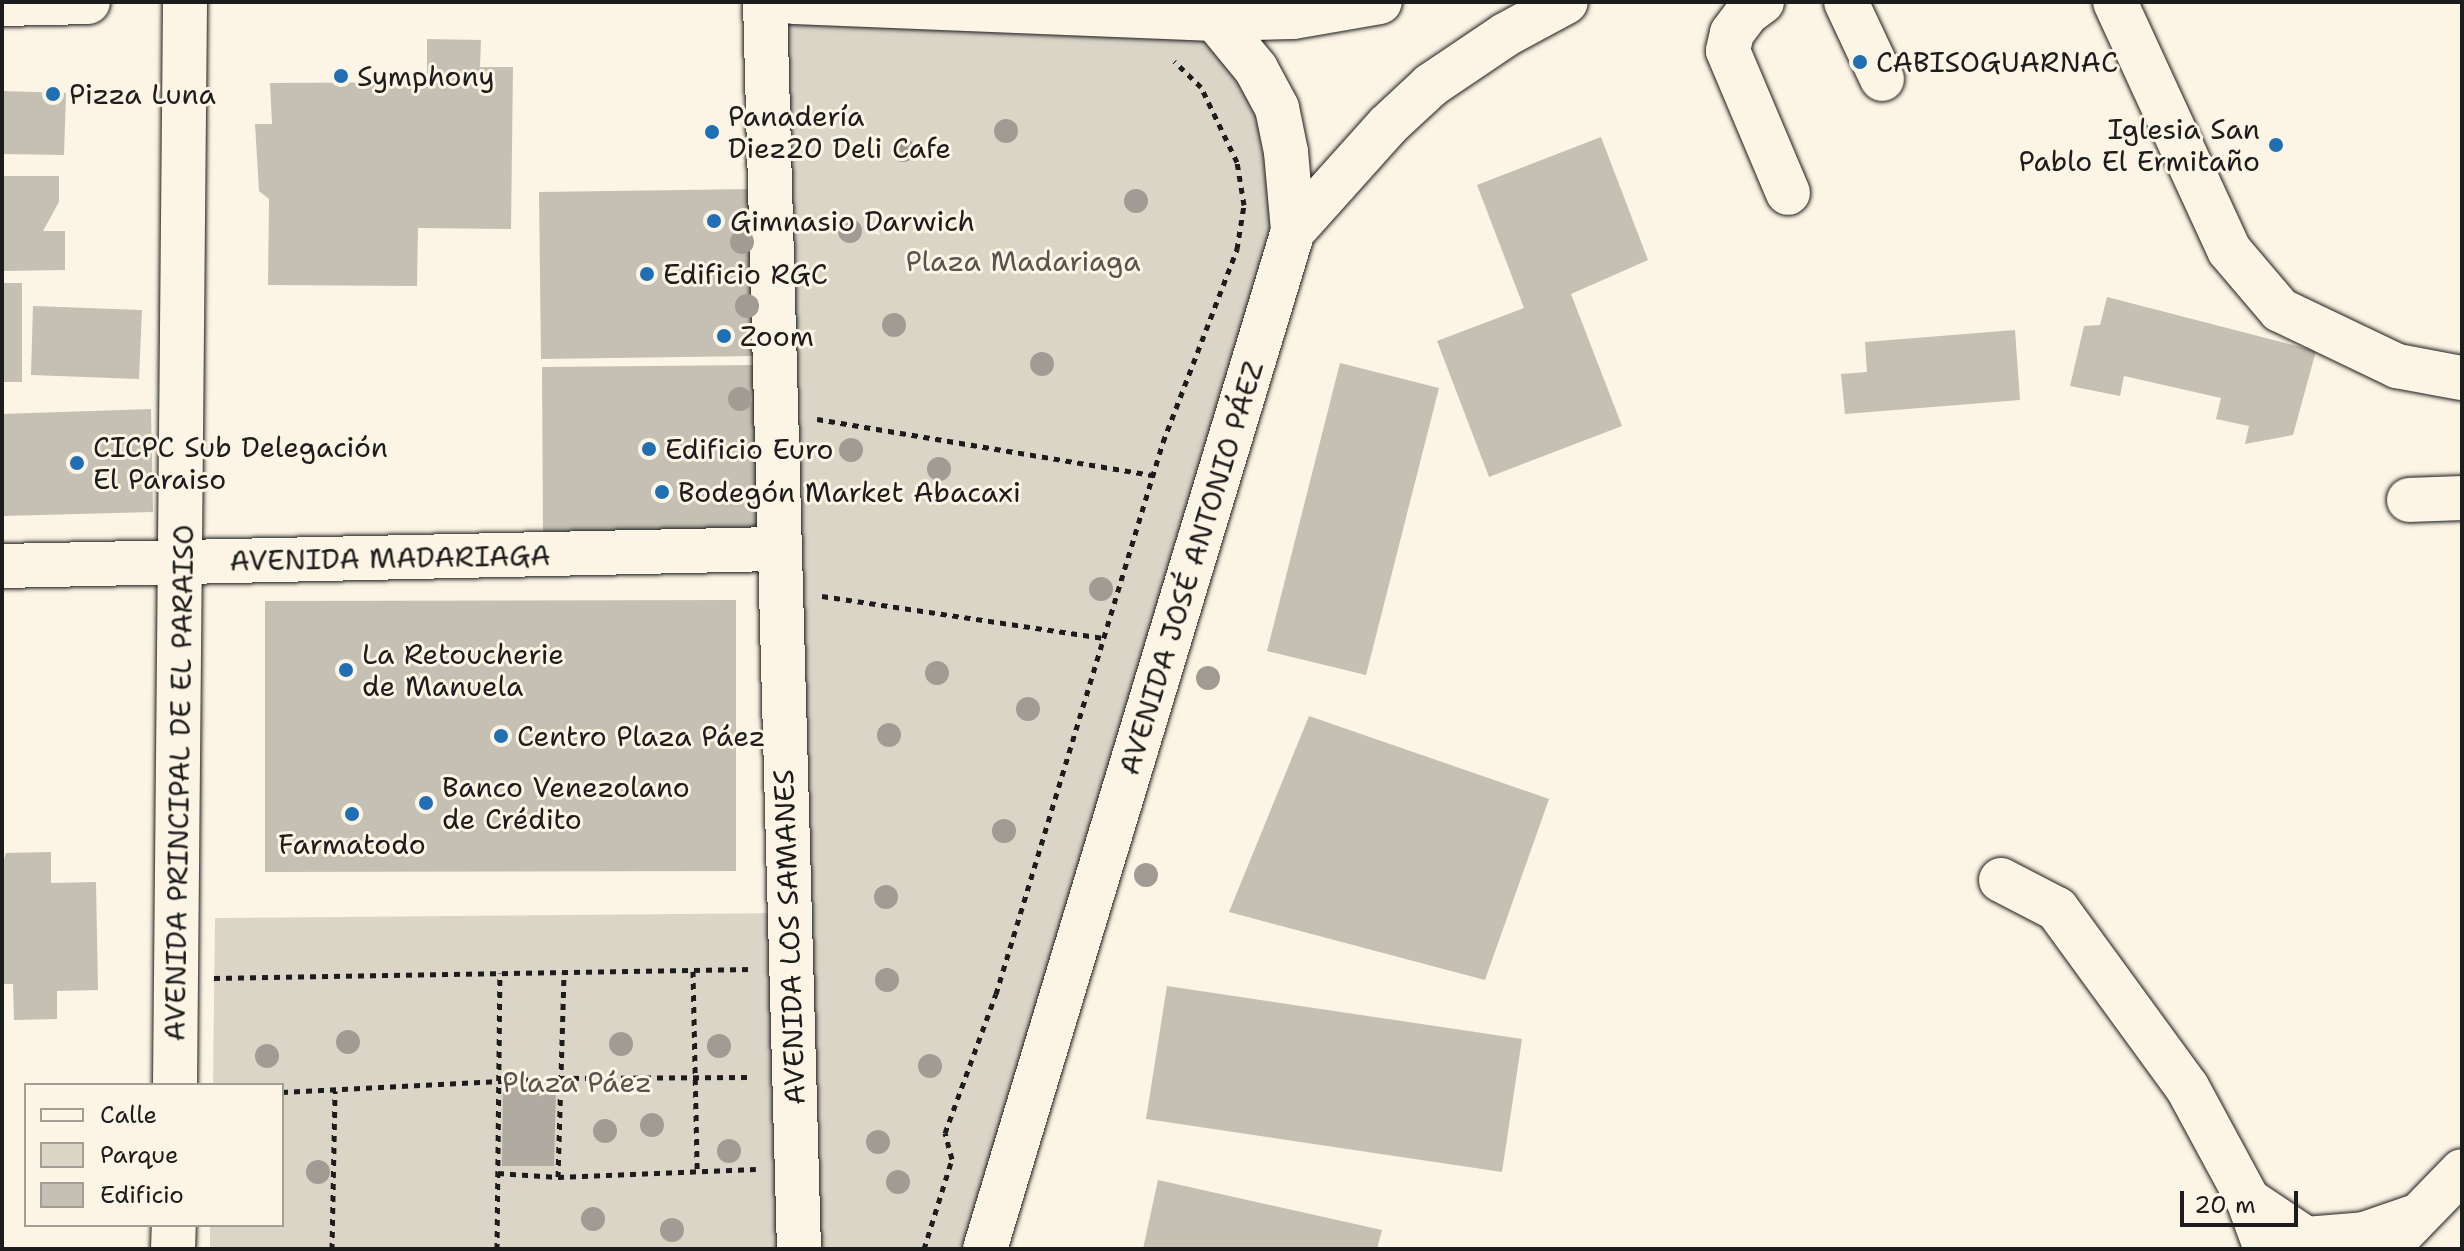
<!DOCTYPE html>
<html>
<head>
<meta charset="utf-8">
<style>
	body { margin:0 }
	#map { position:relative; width:2464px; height:1251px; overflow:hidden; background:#fcf5e5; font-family:"Shantell Sans",sans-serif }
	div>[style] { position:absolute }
	.green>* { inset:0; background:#dbd5c8 }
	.water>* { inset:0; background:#b0aba1 }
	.building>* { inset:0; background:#c4c0b3 }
	.path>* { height:5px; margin-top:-2.5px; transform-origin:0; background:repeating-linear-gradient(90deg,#1c1c1c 0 6px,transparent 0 12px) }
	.roads { filter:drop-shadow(0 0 2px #1c1c1c) drop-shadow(0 0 2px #1c1c1c) }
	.minor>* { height:44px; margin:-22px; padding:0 22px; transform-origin:22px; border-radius:22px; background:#fcf5e5 }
	.major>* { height:44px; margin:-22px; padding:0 22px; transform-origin:22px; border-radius:22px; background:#fcf5e5 }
	.trees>* { width:24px; height:24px; margin:-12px; border-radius:50%; background:#a09c93 }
	.dots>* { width:22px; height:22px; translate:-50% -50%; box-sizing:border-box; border:4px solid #fcf5e5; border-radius:50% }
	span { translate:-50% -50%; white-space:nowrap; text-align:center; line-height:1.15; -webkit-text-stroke:6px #fcf5e5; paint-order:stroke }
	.poi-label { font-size:28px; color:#1c1c1c }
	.left { translate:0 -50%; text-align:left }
	.right { translate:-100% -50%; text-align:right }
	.park-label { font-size:28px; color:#555450 }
	.street-label { font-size:28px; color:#1c1c1c }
	.frame { position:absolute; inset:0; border:4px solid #1c1c1c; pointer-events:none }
	.legend { position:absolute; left:24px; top:1083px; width:260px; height:144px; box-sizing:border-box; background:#fcf5e5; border:2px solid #a29e95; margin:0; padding:10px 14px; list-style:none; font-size:24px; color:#1c1c1c }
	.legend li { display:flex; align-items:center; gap:16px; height:40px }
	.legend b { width:40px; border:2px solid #a29e95 }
	.scale { position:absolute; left:2180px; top:1191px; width:118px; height:36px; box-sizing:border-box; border:4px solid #1c1c1c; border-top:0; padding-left:10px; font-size:24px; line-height:28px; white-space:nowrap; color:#1c1c1c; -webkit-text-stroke:6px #fcf5e5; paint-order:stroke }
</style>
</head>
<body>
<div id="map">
	<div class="green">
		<div style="clip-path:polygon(765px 2px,1215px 19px,1277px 108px,1293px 231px,985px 1249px,210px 1249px,210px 1225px,282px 1225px,282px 1085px,213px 1085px,215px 918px,790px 913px)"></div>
	</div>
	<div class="water">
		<div style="clip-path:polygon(503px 1086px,556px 1086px,554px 1166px,502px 1166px)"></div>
	</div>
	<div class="building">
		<div style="clip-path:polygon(427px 39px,481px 40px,480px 67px,513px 67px,511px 229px,418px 228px,417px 286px,268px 285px,269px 199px,259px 191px,255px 124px,272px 124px,270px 83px,427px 82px)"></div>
		<div style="clip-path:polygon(2px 91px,66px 93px,64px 155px,2px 154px)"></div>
		<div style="clip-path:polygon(1601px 137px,1648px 260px,1571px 294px,1622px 426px,1489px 477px,1437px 341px,1524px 308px,1477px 185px)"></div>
		<div style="clip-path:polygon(2px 176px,59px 176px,59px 202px,43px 231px,65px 231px,65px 270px,2px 271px)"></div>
		<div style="clip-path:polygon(753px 189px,755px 356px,541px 359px,539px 192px)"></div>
		<div style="clip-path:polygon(2px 283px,22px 283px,22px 382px,2px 382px)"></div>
		<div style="clip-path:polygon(2107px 297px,2316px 351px,2293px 435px,2245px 444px,2249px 426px,2216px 419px,2221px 398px,2124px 376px,2120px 396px,2070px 386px,2084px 326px,2100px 325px)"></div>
		<div style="clip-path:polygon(33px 306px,142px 310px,139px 379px,31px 375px)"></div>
		<div style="clip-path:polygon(2015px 330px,2020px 400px,1845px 414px,1841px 374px,1867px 372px,1865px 342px)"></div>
		<div style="clip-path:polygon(1340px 363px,1439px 388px,1366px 675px,1267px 651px)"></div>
		<div style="clip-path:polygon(756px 365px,757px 531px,543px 534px,542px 367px)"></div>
		<div style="clip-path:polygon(151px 409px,153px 512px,2px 516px,2px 414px)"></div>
		<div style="clip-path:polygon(736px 600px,736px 871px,265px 872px,265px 601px)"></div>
		<div style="clip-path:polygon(1309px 716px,1549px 799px,1485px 980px,1229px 912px)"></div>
		<div style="clip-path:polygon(51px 852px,51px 883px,96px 882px,98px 990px,57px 991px,57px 1019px,14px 1020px,13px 984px,2px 984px,2px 865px,6px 853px)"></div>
		<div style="clip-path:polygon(1167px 986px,1522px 1039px,1502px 1172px,1146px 1119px)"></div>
		<div style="clip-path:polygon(1158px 1180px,1382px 1230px,1377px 1249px,1143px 1249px)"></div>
	</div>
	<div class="path">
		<div style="left:817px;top:419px;width:341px;rotate:9.5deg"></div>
		<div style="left:822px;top:596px;width:283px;rotate:8.5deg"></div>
		<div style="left:693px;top:971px;width:199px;rotate:88.8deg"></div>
		<div style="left:214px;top:978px;width:538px;rotate:-0.96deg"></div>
		<div style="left:282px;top:1092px;width:279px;rotate:-2.9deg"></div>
		<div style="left:561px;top:1078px;width:192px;rotate:-0.3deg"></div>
		<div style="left:498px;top:1173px;width:60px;rotate:3.8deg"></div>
		<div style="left:558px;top:1177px;width:198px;rotate:-2.3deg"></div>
		<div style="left:558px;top:1177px;width:205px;rotate:-88.3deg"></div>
		<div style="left:332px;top:1249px;width:158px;rotate:-88.9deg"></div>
		<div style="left:497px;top:1249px;width:276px;rotate:-89.4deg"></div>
		<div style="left:924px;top:1249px;width:94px;rotate:-72.7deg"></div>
		<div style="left:952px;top:1159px;width:27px;rotate:-105deg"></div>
		<div style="left:945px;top:1133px;width:148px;rotate:-69.9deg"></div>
		<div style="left:996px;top:994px;width:577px;rotate:-73.17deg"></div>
		<div style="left:1163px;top:442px;width:207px;rotate:-69deg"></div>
		<div style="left:1237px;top:249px;width:45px;rotate:-81deg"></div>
		<div style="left:1244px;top:205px;width:44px;rotate:-99.2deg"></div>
		<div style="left:1237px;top:162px;width:83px;rotate:-115.6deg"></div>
		<div style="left:1201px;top:87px;width:37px;rotate:-136deg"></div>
	</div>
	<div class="roads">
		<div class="minor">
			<div style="left:765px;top:2px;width:1247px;rotate:88.44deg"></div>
			<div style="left:1762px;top:2px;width:19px;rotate:144deg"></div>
			<div style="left:1747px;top:13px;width:25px;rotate:127deg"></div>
			<div style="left:1732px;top:33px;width:18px;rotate:103deg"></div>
			<div style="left:1728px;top:51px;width:154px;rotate:67.1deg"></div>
			<div style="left:1846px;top:2px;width:85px;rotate:64.9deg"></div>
			<div style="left:2115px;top:2px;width:273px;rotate:65.3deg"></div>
			<div style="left:2229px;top:250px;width:79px;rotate:49.6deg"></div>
			<div style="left:2280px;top:310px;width:130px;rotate:25.6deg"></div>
			<div style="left:2397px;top:366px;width:66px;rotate:10.5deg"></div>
			<div style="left:2409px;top:500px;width:53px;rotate:-2.2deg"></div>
			<div style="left:2px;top:566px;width:775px;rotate:-1.26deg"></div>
			<div style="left:2001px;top:880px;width:63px;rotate:27.4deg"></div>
			<div style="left:2057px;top:909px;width:220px;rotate:53.9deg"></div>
			<div style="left:2187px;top:1087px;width:128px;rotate:61.6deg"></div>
			<div style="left:2248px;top:1200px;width:52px;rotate:69.8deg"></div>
			<div style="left:175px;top:1085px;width:1083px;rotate:-89.47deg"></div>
			<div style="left:2248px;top:1200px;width:70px;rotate:33.9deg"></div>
			<div style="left:2306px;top:1239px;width:58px;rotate:-4.9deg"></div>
			<div style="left:2364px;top:1234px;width:53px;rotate:-18.8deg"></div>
			<div style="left:2397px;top:1238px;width:93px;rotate:-45.9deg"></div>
			<div style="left:173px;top:1249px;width:24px;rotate:-88deg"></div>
		</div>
		<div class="major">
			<div style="left:794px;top:2px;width:421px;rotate:2.3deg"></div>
			<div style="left:1215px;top:19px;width:78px;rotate:-1.5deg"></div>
			<div style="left:1293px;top:17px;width:88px;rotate:-9.8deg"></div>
			<div style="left:2px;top:4px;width:86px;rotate:-1.3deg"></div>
			<div style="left:1215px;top:19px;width:65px;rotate:50.6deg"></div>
			<div style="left:1256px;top:69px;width:44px;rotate:61.7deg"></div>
			<div style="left:1277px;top:108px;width:45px;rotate:78.4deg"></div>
			<div style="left:1286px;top:152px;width:79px;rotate:84.9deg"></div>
			<div style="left:985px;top:1249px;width:1064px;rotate:-73.17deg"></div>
			<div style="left:1293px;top:231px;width:142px;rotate:-48.1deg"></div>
			<div style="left:1388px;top:125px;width:59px;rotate:-42.9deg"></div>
			<div style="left:1431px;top:85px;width:89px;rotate:-34deg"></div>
			<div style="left:1505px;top:35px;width:69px;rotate:-28.4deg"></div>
		</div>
	</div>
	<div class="trees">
		<div style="left:1006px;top:131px"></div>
		<div style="left:903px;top:150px"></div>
		<div style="left:1136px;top:201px"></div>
		<div style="left:850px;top:231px"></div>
		<div style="left:742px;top:242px"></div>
		<div style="left:747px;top:306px"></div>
		<div style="left:894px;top:325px"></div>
		<div style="left:1042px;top:364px"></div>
		<div style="left:740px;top:399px"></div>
		<div style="left:851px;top:450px"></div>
		<div style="left:939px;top:469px"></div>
		<div style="left:1101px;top:589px"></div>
		<div style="left:937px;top:673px"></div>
		<div style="left:1208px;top:678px"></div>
		<div style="left:1028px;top:709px"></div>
		<div style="left:889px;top:735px"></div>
		<div style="left:1004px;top:831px"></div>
		<div style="left:1146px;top:875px"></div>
		<div style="left:886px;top:897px"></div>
		<div style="left:887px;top:980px"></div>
		<div style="left:348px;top:1042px"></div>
		<div style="left:621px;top:1044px"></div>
		<div style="left:719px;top:1046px"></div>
		<div style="left:267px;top:1056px"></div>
		<div style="left:930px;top:1066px"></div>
		<div style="left:652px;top:1125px"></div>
		<div style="left:605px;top:1131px"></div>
		<div style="left:878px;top:1142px"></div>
		<div style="left:729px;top:1151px"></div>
		<div style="left:318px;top:1172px"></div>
		<div style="left:898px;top:1182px"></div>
		<div style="left:593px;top:1219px"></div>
		<div style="left:672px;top:1230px"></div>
	</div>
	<div class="dots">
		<div style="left:1860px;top:62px;background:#1f6fb2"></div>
		<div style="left:341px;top:76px;background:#1f6fb2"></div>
		<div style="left:53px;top:94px;background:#1f6fb2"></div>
		<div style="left:712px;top:132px;background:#1f6fb2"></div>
		<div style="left:2276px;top:145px;background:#1f6fb2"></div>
		<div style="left:714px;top:221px;background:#1f6fb2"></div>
		<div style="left:647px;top:274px;background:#1f6fb2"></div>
		<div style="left:724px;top:336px;background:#1f6fb2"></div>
		<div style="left:649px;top:449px;background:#1f6fb2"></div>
		<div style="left:77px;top:463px;background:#1f6fb2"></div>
		<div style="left:662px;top:492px;background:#1f6fb2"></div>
		<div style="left:346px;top:670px;background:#1f6fb2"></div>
		<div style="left:501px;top:736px;background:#1f6fb2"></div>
		<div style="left:426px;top:803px;background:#1f6fb2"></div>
		<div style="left:352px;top:814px;background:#1f6fb2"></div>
	</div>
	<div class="poi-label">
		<span class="left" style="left:1876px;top:62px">CABISOGUARNAC</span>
		<span class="left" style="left:357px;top:76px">Symphony</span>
		<span class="left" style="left:69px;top:94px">Pizza Luna</span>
		<span class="left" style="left:728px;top:132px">Panadería<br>Diez20 Deli Cafe</span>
		<span class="right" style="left:2260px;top:145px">Iglesia San<br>Pablo El Ermitaño</span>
		<span class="left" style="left:730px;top:221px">Gimnasio Darwich</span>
		<span class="left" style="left:663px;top:274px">Edificio RGC</span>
		<span class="left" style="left:740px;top:336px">Zoom</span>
		<span class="left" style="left:93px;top:463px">CICPC Sub Delegación<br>El Paraiso</span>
		<span class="left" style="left:665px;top:449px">Edificio Euro</span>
		<span class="left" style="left:678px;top:492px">Bodegón Market Abacaxi</span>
		<span class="left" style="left:362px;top:670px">La Retoucherie<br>de Manuela</span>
		<span class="left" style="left:517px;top:736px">Centro Plaza Páez</span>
		<span class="left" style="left:442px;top:803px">Banco Venezolano<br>de Crédito</span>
		<span style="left:352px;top:844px">Farmatodo</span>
	</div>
	<div class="park-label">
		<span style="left:1023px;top:261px">Plaza Madariaga</span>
		<span style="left:577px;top:1082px">Plaza Páez</span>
	</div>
	<div class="street-label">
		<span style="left:390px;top:558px;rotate:-1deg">AVENIDA MADARIAGA</span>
		<span style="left:1191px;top:568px;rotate:-73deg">AVENIDA JOSÉ ANTONIO PÁEZ</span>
		<span style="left:179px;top:783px;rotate:-89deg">AVENIDA PRINCIPAL DE EL PARAISO</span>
		<span style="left:789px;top:937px;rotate:-92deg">AVENIDA LOS SAMANES</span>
	</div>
	<div class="frame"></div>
	<ul class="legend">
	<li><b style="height:10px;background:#fcf5e5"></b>Calle</li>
	<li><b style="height:22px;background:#dbd5c8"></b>Parque</li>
	<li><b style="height:22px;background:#c4c0b3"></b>Edificio</li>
	</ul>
	<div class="scale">20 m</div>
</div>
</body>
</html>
